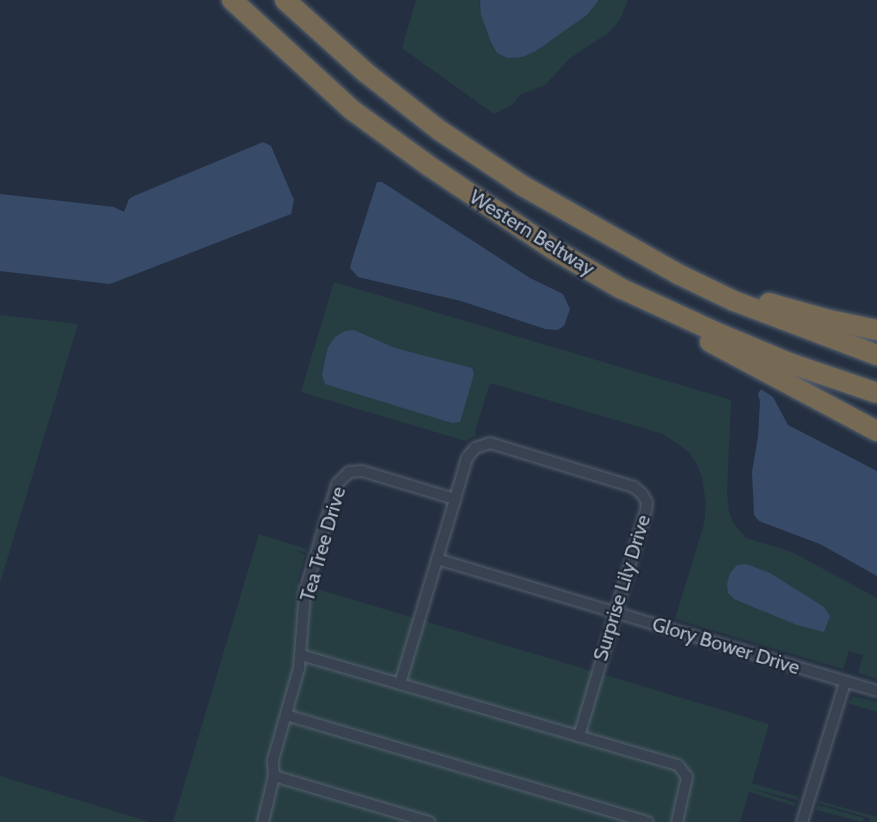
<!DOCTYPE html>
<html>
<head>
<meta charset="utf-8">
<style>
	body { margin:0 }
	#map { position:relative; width:877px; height:822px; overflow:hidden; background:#243041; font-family:Cabin,sans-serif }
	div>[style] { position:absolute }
	.green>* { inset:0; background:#263e42 }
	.water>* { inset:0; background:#374b69 }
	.roads { filter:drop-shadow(0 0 2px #56606e) drop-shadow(0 0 2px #56606e) }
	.street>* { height:10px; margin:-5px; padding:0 5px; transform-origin:5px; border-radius:5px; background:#384251 }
	.highway>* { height:20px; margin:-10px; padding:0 10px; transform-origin:10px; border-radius:10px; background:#776a55 }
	span { translate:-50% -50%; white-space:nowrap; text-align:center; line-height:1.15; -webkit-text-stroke:4.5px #1d2736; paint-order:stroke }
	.street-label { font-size:20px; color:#b5bdcb }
</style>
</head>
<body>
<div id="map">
	<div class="green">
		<div style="clip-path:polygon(416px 0,480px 0,479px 4px,536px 51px,587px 15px,599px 0,628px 0,619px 21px,608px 33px,570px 58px,546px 84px,520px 95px,513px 104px,494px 114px,402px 48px)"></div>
		<div style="clip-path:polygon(334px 282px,731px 400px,727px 492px,729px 512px,734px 524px,746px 538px,792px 552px,877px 598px,877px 679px,858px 673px,863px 655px,849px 651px,843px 669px,675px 619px,704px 524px,706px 503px,702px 477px,697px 464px,689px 452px,663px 434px,490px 383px,475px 431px,476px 435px,466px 441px,301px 392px)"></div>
		<div style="clip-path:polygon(0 315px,78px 324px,0 583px)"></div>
		<div style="clip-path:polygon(259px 534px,307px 549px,306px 553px,296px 550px,305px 555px,297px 583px,769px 724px,752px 783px,798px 797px,797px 800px,750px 788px,796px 803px,795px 806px,749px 792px,740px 822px,173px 822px)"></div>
		<div style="clip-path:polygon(853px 696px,877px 702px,877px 712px,848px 703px)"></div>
		<div style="clip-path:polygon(0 776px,150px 822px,0 822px)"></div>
		<div style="clip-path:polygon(819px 801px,877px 817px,877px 822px,869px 822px,870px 818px,818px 803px)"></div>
		<div style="clip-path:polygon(818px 805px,864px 818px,863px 822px,816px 810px)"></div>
	</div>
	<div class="water">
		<div style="clip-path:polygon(480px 0,599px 0,587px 15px,536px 51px,522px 57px,508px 58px,497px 53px,491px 42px,481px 15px)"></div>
		<div style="clip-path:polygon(263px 142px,271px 146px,294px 200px,291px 214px,110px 284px,0 271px,0 194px,114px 207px,124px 212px,129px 199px,134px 196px)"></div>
		<div style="clip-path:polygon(377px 182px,382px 182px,530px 278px,563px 294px,570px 309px,564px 326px,557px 330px,545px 329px,461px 301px,358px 277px,350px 268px,352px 260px)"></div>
		<div style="clip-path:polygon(354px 330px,395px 348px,472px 368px,474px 374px,460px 422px,452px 423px,325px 384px,322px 375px,328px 347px,335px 337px,345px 331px)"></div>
		<div style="clip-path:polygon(761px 389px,773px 397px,788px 425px,877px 471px,877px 576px,820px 544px,759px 521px,754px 515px,752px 472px,758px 437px,760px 401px,758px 394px)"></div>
		<div style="clip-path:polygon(746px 564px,770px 573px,824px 607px,830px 616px,824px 632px,797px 625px,734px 599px,728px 593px,727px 584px,730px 573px,737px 565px)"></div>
	</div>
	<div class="roads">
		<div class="street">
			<div style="left:437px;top:559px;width:459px;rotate:16.7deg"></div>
			<div style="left:301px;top:655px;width:393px;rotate:16.3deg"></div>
			<div style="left:678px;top:765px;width:15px;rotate:53deg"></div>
			<div style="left:687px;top:777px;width:46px;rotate:102.5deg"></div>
			<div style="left:400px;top:684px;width:193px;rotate:-73.4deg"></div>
			<div style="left:286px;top:715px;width:377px;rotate:16.5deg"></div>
			<div style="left:274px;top:776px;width:162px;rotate:16.5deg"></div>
			<div style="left:263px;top:822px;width:47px;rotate:-76.6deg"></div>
			<div style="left:274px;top:776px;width:16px;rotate:-94deg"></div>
			<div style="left:273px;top:760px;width:96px;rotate:-74.2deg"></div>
			<div style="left:299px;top:668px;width:77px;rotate:-85.5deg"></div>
			<div style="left:305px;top:591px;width:112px;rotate:-73.3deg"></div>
			<div style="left:337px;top:484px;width:17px;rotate:-45deg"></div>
			<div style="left:349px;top:472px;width:13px;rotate:-4deg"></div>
			<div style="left:362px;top:471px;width:97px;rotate:16.8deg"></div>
			<div style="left:455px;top:499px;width:43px;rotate:-73.7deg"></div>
			<div style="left:467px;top:458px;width:13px;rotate:-51deg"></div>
			<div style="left:475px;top:448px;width:16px;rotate:-18deg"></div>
			<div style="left:490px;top:443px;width:151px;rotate:17deg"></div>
			<div style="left:634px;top:487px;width:11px;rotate:41deg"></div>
			<div style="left:642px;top:494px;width:9px;rotate:58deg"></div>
			<div style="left:647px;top:502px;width:8px;rotate:97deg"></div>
			<div style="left:646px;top:510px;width:236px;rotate:106.5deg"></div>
			<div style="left:802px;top:822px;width:146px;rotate:-72.9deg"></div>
		</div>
		<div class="highway">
			<div style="left:232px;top:0;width:163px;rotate:42.5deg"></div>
			<div style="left:352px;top:110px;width:95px;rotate:36deg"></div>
			<div style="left:429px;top:166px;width:149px;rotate:33.8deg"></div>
			<div style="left:553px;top:249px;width:78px;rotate:30.2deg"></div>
			<div style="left:620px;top:288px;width:110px;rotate:24.7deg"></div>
			<div style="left:720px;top:334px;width:75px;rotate:22.8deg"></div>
			<div style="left:789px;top:363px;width:93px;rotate:18.8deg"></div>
			<div style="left:285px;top:0;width:108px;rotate:42deg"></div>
			<div style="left:365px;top:72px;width:94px;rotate:38.1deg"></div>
			<div style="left:439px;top:130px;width:101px;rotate:33.7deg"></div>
			<div style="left:523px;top:186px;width:178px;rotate:29.6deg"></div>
			<div style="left:678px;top:274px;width:62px;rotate:25.7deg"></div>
			<div style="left:734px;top:301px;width:153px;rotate:20.7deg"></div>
			<div style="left:769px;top:303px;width:58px;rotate:15.9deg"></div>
			<div style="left:825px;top:319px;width:53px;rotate:11.9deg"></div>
			<div style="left:710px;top:342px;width:189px;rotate:28.1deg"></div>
		</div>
	</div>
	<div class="street-label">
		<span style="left:532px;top:233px;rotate:32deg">Western Beltway</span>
		<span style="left:323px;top:544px;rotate:-74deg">Tea Tree Drive</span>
		<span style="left:622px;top:588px;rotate:-73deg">Surprise Lily Drive</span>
		<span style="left:726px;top:646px;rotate:17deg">Glory Bower Drive</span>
	</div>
</div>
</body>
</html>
